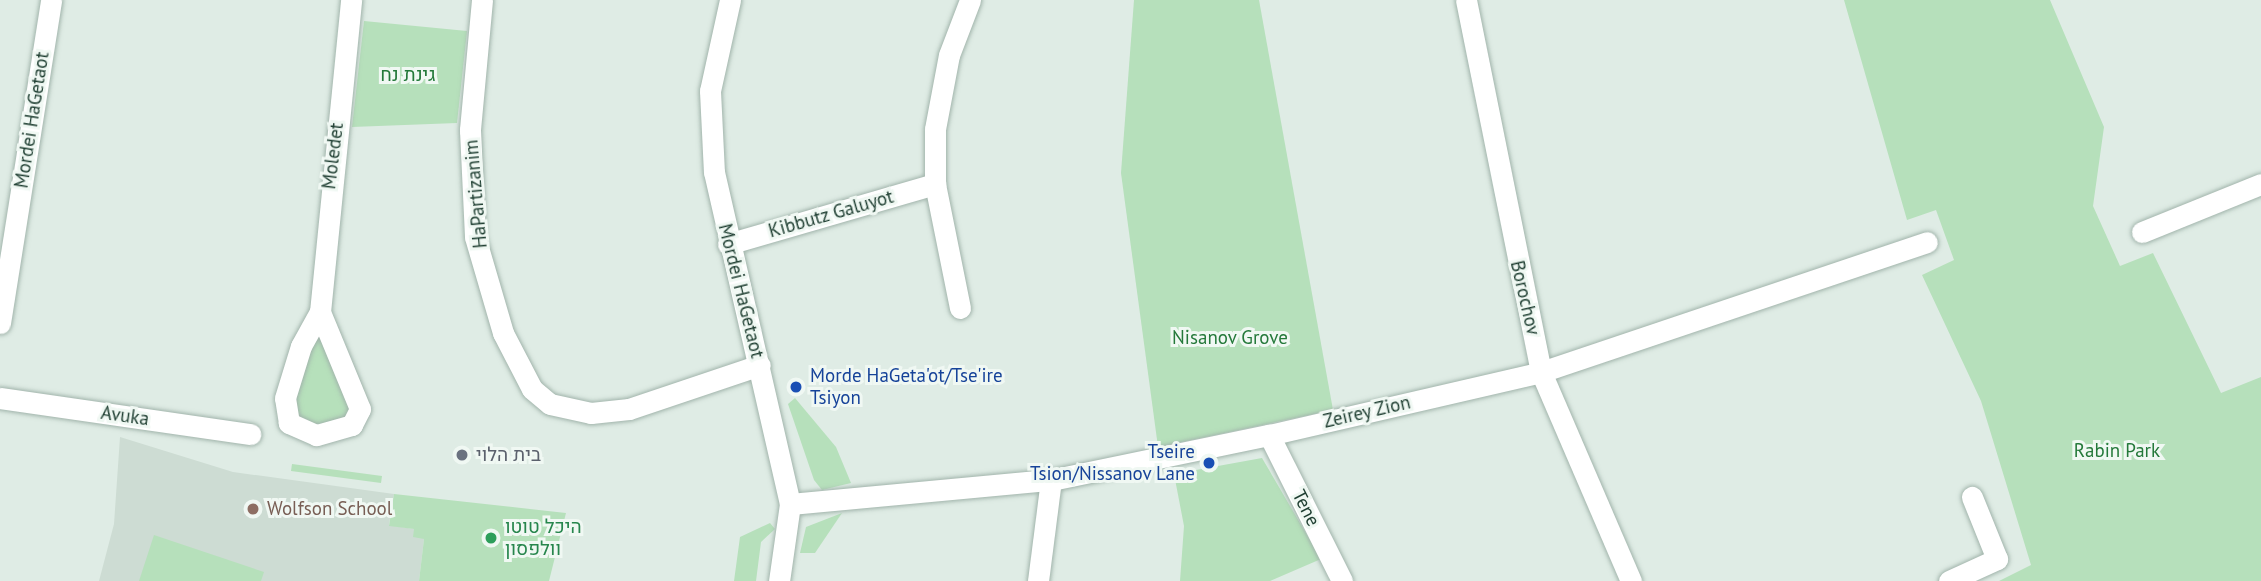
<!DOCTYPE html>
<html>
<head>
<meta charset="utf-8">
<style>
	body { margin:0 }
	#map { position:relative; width:2261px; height:581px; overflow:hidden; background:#dfece5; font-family:"PT Sans",Heebo,sans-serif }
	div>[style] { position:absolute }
	.built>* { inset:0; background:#cddcd3 }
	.green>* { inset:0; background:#b6e0bb }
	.roads { filter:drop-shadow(0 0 2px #a1b4ab) drop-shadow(0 0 2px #a1b4ab) }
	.street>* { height:21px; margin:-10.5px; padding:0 10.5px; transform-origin:10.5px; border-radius:10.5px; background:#fff }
	.dots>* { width:19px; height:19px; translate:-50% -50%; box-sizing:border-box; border:4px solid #f0f8f3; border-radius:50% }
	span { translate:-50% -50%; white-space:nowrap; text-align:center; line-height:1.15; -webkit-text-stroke:6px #f0f8f3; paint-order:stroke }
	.park-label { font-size:19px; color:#24793a }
	.street-label { font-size:19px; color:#1e3e31 }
	.transit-label { font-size:19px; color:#164399 }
	.left { translate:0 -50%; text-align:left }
	.right { translate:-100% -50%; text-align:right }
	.worship-label { font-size:19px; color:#5b616d }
	.education-label { font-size:19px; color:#785e54 }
	.leisure-label { font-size:19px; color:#27864d }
</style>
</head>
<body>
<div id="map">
	<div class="built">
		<div style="clip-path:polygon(120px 437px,233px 472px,394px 494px,389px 525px,414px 529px,424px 539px,419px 581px,99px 581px,114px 524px)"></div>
	</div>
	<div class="green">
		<div style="clip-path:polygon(1134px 0,1259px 0,1333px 410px,1158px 447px,1121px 173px)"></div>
		<div style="clip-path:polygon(1844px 0,2050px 0,2104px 127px,2093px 206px,2120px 266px,2153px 253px,2221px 393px,2261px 377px,2261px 581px,1999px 581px,2031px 565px,1981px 401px,1922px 275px,1954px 260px,1936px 210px,1907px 220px)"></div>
		<div style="clip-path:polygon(364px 21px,467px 31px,457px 123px,352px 127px)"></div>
		<div style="clip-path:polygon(320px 312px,350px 375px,352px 425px,289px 423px)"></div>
		<div style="clip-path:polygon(795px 398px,836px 447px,851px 483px,822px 490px,814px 480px,788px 404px)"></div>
		<div style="clip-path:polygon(1262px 458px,1321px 559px,1270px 581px,1180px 581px,1184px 526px,1174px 474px)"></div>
		<div style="clip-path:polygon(292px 464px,382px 476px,381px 483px,291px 471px)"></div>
		<div style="clip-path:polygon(394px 494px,566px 513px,549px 581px,419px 581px,424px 539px,413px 537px,414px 529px,389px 526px)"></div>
		<div style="clip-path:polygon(842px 513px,815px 553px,800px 553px,806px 527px)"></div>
		<div style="clip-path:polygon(770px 523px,775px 529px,761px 542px,756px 581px,734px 581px,740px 537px)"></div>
		<div style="clip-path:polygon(154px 535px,264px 572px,261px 581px,139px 581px)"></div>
	</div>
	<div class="roads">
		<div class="street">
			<div style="left:482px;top:0;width:131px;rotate:95.3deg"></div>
			<div style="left:470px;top:130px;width:107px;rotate:87.3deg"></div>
			<div style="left:475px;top:237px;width:100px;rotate:73.7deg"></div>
			<div style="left:503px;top:333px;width:63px;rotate:62.6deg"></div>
			<div style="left:532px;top:389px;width:23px;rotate:40deg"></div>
			<div style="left:550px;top:404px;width:42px;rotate:12.4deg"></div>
			<div style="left:591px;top:413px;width:38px;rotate:-6deg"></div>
			<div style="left:629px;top:409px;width:138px;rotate:-18.6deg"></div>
			<div style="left:730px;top:0;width:93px;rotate:102.4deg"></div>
			<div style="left:710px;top:91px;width:81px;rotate:87.2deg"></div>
			<div style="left:714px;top:172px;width:341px;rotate:77.1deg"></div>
			<div style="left:790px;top:504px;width:78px;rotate:98.1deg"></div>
			<div style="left:1466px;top:0;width:379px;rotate:78.6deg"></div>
			<div style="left:1541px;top:372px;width:228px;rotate:66.7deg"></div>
			<div style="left:2142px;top:232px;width:128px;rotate:-22deg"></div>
			<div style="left:728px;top:244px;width:216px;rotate:-16.2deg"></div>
			<div style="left:960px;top:308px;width:126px;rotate:-101.4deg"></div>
			<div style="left:935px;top:184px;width:55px;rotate:-90deg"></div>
			<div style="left:935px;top:129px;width:75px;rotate:-79.3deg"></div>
			<div style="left:949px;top:55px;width:59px;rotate:-69.1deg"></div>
			<div style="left:320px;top:312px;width:105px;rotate:67.6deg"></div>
			<div style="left:360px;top:409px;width:18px;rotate:117deg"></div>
			<div style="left:352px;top:425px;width:37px;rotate:164deg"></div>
			<div style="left:316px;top:435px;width:30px;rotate:-156deg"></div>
			<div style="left:289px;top:423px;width:25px;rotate:-99deg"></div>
			<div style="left:285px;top:398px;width:54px;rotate:-72.9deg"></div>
			<div style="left:301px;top:346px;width:39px;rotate:-61deg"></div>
			<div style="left:320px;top:312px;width:314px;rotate:-84.3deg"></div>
			<div style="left:0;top:323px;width:327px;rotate:-81deg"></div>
			<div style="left:0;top:398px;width:253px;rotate:8.2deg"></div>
			<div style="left:1269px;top:435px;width:163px;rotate:63.4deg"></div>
			<div style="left:790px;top:504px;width:262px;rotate:-5.3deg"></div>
			<div style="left:1051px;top:480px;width:223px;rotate:-11.7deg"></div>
			<div style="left:1269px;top:435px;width:279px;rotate:-13deg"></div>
			<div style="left:1541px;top:372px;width:407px;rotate:-18.6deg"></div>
			<div style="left:1038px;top:581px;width:102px;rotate:-82.7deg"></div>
			<div style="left:1949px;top:581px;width:53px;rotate:-24.6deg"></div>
			<div style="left:1997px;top:559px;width:67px;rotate:-112deg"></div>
		</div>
	</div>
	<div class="dots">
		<div style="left:796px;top:387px;background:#1a4fb4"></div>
		<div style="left:462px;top:455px;background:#6b7280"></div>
		<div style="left:1209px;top:463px;background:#1a4fb4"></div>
		<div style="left:253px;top:509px;background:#8d6e63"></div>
		<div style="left:491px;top:538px;background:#2e9e5b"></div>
	</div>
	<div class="park-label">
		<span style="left:408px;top:75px">גינת נח</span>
		<span style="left:1230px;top:338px">Nisanov Grove</span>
		<span style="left:2117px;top:451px">Rabin Park</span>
	</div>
	<div class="street-label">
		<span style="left:32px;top:120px;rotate:-81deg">Mordei HaGetaot</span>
		<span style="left:333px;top:156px;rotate:-83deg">Moledet</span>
		<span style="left:476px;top:194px;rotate:-95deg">HaPartizanim</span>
		<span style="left:831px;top:214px;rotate:-16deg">Kibbutz Galuyot</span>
		<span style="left:741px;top:291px;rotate:76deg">Mordei HaGetaot</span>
		<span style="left:1525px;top:298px;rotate:77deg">Borochov</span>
		<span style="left:1367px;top:412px;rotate:-13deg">Zeirey Zion</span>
		<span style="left:125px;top:416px;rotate:8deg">Avuka</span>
		<span style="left:1306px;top:508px;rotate:63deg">Tene</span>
	</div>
	<div class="transit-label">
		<span class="left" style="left:810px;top:387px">Morde HaGeta'ot/Tse'ire<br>Tsiyon</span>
		<span class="right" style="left:1195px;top:463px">Tseire<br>Tsion/Nissanov Lane</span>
	</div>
	<div class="worship-label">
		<span class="left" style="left:476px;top:455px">בית הלוי</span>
	</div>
	<div class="education-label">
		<span class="left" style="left:267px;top:509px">Wolfson School</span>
	</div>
	<div class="leisure-label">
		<span class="left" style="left:505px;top:538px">היכל טוטו<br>וולפסון</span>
	</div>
</div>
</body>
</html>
